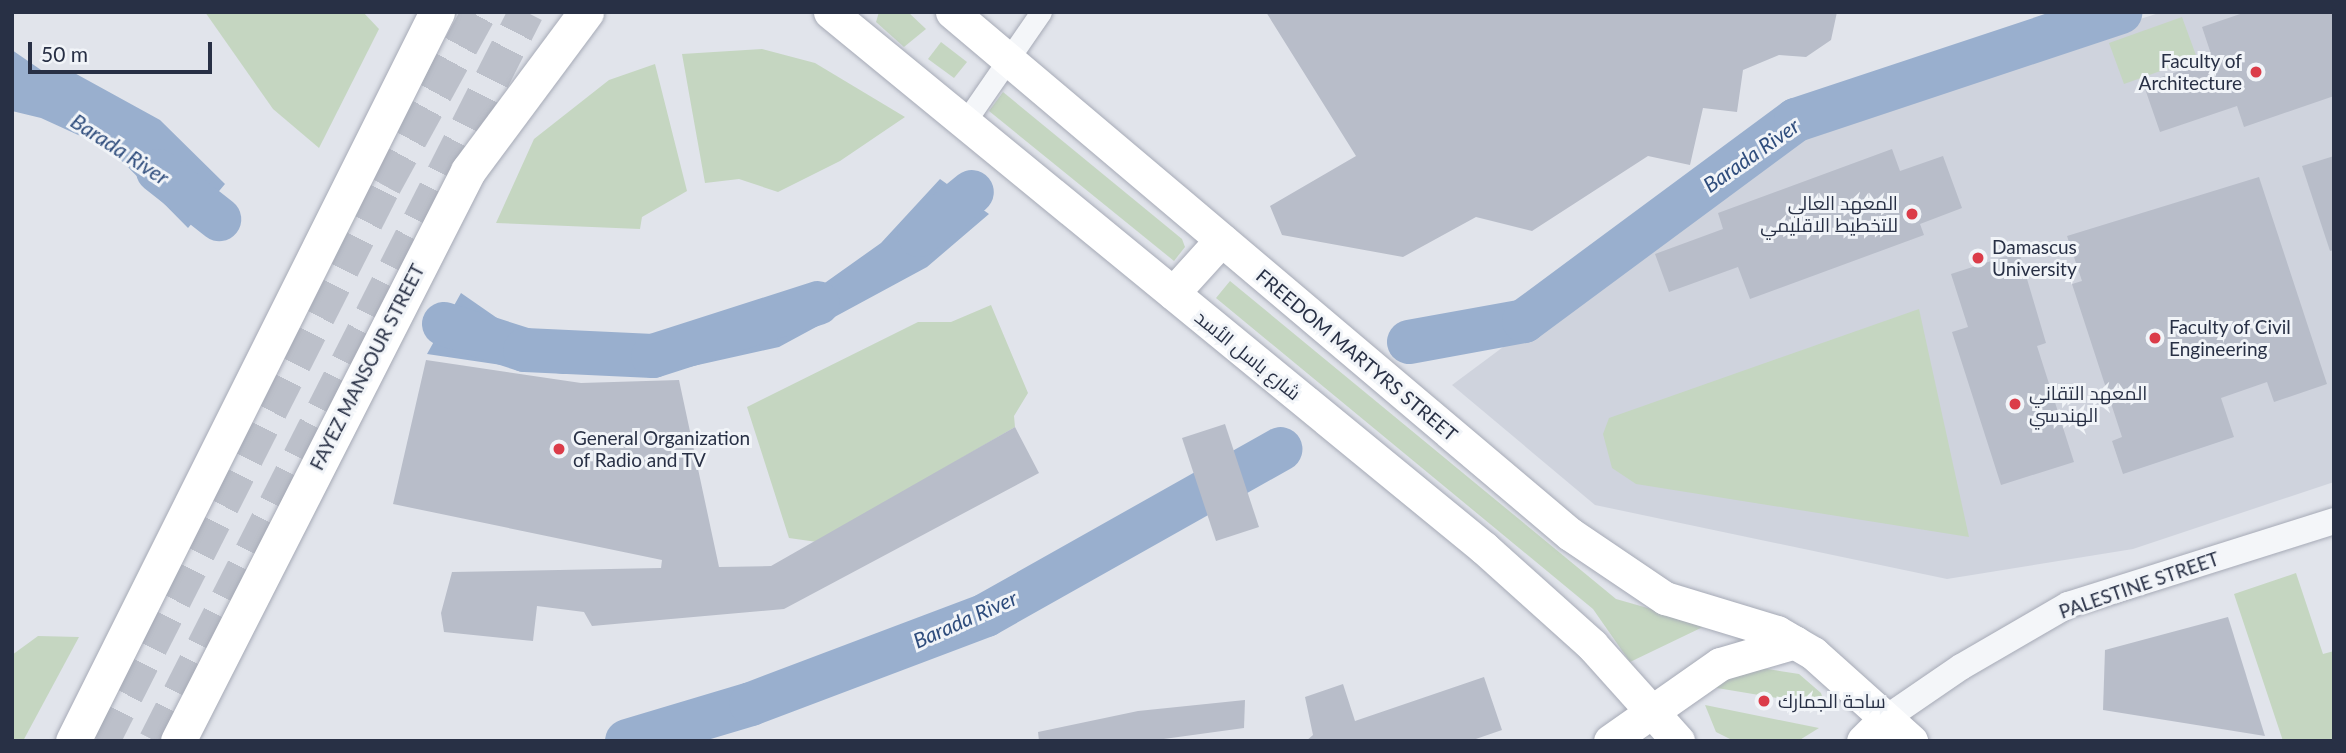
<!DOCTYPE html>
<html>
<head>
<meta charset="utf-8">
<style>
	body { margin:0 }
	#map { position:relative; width:2346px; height:753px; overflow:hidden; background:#e1e4eb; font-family:Lato,Cairo,sans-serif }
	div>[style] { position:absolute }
	.built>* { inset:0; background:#cfd3dd }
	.green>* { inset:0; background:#c5d6c1 }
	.water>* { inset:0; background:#99afce }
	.river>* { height:44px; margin:-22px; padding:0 22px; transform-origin:22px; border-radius:22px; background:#99afce }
	.building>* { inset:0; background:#b8bdc9 }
	.trunk-tunnel>* { height:35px; margin-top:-17.5px; transform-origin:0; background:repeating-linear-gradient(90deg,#bcc0ca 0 35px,transparent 0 53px) }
	.roads { filter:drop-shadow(0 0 2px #a6aab6) drop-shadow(0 0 2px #a6aab6) }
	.minor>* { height:21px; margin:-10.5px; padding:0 10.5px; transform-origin:10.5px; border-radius:10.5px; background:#f4f6f9 }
	.tertiary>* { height:26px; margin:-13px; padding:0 13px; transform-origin:13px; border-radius:13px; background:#f4f6f9 }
	.primary>* { height:33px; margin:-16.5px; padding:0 16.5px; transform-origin:16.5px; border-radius:16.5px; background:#fff }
	.trunk>* { height:35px; margin:-17.5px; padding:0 17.5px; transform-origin:17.5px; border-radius:17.5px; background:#fff }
	.dots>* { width:19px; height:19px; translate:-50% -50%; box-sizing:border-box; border:4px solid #f1f4f8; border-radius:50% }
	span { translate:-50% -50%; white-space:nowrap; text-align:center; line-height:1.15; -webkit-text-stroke:6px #f1f4f8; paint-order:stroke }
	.poi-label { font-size:19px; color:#283045 }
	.right { translate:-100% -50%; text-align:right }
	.left { translate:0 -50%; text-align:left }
	.street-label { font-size:19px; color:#283045 }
	.water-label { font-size:21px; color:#2e4c7c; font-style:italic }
	.frame { position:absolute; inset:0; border:14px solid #283045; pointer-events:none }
	.scale { position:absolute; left:28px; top:42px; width:184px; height:32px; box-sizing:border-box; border:4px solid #283045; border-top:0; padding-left:9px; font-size:21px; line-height:24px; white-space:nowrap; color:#283045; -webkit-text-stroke:5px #f1f4f8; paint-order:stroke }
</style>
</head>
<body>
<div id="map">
	<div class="built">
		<div style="clip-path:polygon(2162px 12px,2334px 12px,2334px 482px,2133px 549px,1947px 579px,1595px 505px,1452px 385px,1793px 131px)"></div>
	</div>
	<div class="green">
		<div style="clip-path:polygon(205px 12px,363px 12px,379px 29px,319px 148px,273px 109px)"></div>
		<div style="clip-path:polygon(879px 12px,908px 12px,926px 29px,904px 47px,876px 22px)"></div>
		<div style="clip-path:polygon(2182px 17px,2197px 58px,2124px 84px,2109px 43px)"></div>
		<div style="clip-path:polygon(941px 42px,967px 62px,954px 78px,928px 59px)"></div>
		<div style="clip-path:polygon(762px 49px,815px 63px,905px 117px,840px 161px,778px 192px,739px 179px,705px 183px,682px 54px)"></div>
		<div style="clip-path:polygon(655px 64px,687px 191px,642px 217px,640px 229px,496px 223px,534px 139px,609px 80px)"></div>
		<div style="clip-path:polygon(1003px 92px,1182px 239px,1185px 247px,1174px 261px,989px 111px)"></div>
		<div style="clip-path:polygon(1230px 281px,1616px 599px,1707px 625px,1630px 662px,1593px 609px,1216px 298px)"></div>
		<div style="clip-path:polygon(991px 305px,1028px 393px,1014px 416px,1015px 427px,817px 542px,789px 538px,747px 407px,918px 322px,951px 322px)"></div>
		<div style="clip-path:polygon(1919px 309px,1969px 537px,1636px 484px,1612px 468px,1603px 434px,1609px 418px)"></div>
		<div style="clip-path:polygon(2296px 573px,2323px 654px,2334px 651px,2334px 741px,2283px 741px,2234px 594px)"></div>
		<div style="clip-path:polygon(38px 636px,79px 637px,23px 741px,12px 741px,12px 655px)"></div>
		<div style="clip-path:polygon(1755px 667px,1799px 674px,1821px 693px,1825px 706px,1711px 687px)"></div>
		<div style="clip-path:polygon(1705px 705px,1819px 728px,1798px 741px,1734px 741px,1716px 732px)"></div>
	</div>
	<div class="water">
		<div style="clip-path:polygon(12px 50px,44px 72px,69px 70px,160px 120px,225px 184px,188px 228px,111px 150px,41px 118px,12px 111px)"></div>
		<div style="clip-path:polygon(940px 179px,989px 214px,927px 267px,779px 347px,671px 371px,563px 374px,427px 354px,461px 293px,543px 350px,653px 356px,767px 324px,881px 243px)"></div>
	</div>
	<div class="river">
		<div style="left:158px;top:171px;width:78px;rotate:38.2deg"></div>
		<div style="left:919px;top:235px;width:68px;rotate:-39.1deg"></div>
		<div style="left:444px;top:324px;width:85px;rotate:17.8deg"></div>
		<div style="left:525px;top:350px;width:128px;rotate:2.7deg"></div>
		<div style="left:653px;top:356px;width:173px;rotate:-17.8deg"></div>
		<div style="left:1409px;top:342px;width:117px;rotate:-10.3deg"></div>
		<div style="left:1524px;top:321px;width:338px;rotate:-36.5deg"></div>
		<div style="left:1796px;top:120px;width:342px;rotate:-18.4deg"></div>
		<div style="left:627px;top:741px;width:129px;rotate:-16.6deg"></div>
		<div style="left:751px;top:704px;width:251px;rotate:-20.7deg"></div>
		<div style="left:986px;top:615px;width:338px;rotate:-29.4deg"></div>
	</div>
	<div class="building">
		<div style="clip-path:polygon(1266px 12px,1837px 12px,1831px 40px,1806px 57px,1779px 55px,1743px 70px,1737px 112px,1703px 108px,1690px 165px,1648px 156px,1532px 231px,1476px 217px,1403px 257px,1282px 235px,1270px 206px,1356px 156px)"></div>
		<div style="clip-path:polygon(2246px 12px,2334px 12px,2334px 96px,2244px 127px,2237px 106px,2160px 132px,2143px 83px,2213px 60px,2202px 27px)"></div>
		<div style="clip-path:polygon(1892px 149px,1900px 171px,1943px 156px,1962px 208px,1920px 224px,1924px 235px,1750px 299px,1738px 267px,1669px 292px,1655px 254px,1723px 229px,1718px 213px)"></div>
		<div style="clip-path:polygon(2334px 156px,2334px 250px,2330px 251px,2302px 166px)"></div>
		<div style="clip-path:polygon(2259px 177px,2327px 384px,2274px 402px,2267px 382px,2221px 398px,2234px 437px,2123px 474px,2112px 441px,2122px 437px,2072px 284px,2082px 281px,2067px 236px)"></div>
		<div style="clip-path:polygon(2019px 252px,2046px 343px,2037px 346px,2074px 462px,2001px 485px,1952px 332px,1968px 327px,1951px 274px)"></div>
		<div style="clip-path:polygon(426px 360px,581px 383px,679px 380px,719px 567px,771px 566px,1015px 427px,1039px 473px,784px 609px,592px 626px,584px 612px,537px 606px,533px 641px,444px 632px,441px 613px,452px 572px,661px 568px,662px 560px,393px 504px)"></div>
		<div style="clip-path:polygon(1225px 424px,1259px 527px,1216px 541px,1182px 438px)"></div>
		<div style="clip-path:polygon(2228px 617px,2265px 736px,2103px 710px,2105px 650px)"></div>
		<div style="clip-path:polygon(1484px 677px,1502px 730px,1470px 741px,1306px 741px,1313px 735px,1305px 697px,1343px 684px,1355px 721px)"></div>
		<div style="clip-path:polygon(1245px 700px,1244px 728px,1149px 741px,1039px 741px,1038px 732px,1138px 711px)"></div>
	</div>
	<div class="trunk-tunnel">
		<div style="left:102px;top:741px;width:623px;rotate:-63.11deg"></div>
		<div style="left:384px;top:185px;width:197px;rotate:-61.2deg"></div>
		<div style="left:156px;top:741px;width:818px;rotate:-63.09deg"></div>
	</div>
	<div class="roads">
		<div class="minor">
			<div style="left:965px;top:122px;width:134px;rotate:-55.4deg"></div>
		</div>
		<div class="tertiary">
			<div style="left:1885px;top:719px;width:92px;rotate:-34.4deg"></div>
			<div style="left:1961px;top:667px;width:124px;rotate:-30.1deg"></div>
			<div style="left:2068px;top:605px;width:279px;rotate:-17.5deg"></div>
		</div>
		<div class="primary">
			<div style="left:830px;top:12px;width:846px;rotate:39.34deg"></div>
			<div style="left:1484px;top:548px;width:145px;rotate:41.9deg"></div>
			<div style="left:1592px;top:645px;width:129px;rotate:48.1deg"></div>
			<div style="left:952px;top:12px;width:809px;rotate:40.19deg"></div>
			<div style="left:1570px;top:534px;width:115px;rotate:34deg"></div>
			<div style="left:1665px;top:598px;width:117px;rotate:16.9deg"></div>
			<div style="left:1777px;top:632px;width:42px;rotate:30.3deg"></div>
			<div style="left:1813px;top:653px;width:132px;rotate:41.9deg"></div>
			<div style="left:1173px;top:293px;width:72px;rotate:-47.8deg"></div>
			<div style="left:1610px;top:741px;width:134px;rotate:-35deg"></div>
			<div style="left:1720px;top:664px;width:78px;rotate:-16.3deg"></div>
			<div style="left:1863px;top:741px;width:31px;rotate:-45deg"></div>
		</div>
		<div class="trunk">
			<div style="left:73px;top:741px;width:815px;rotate:-63.47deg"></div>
			<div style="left:178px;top:741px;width:640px;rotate:-63.03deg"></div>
			<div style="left:468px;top:171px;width:198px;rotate:-53.4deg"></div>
		</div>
	</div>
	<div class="dots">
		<div style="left:2256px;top:72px;background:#db3c49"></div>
		<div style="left:1912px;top:214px;background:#db3c49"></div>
		<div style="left:1978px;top:258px;background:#db3c49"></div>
		<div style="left:2155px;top:338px;background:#db3c49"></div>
		<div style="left:2015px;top:404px;background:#db3c49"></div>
		<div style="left:559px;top:449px;background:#db3c49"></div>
		<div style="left:1764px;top:701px;background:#db3c49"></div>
	</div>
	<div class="poi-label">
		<span class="right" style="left:2242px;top:72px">Faculty of<br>Architecture</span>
		<span class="right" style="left:1898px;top:214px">المعهد العالي<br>للتخطيط الاقليمي</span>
		<span class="left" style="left:1992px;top:258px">Damascus<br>University</span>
		<span class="left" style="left:2169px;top:338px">Faculty of Civil<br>Engineering</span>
		<span class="left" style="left:2029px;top:404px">المعهد التقاني<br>الهندسي</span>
		<span class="left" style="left:573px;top:449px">General Organization<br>of Radio and TV</span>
		<span class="left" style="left:1778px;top:701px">ساحة الجمارك</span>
	</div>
	<div class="street-label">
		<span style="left:1248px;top:355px;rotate:39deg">شارع باسل الأسد</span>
		<span style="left:1357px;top:355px;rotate:40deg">FREEDOM MARTYRS STREET</span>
		<span style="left:367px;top:367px;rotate:-63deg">FAYEZ MANSOUR STREET</span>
		<span style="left:2139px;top:585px;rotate:-19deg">PALESTINE STREET</span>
	</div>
	<div class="water-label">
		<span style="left:120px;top:149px;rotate:33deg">Barada River</span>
		<span style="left:1751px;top:155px;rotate:-35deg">Barada River</span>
		<span style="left:965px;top:619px;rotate:-24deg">Barada River</span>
	</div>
	<div class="frame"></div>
	<div class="scale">50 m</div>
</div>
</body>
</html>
